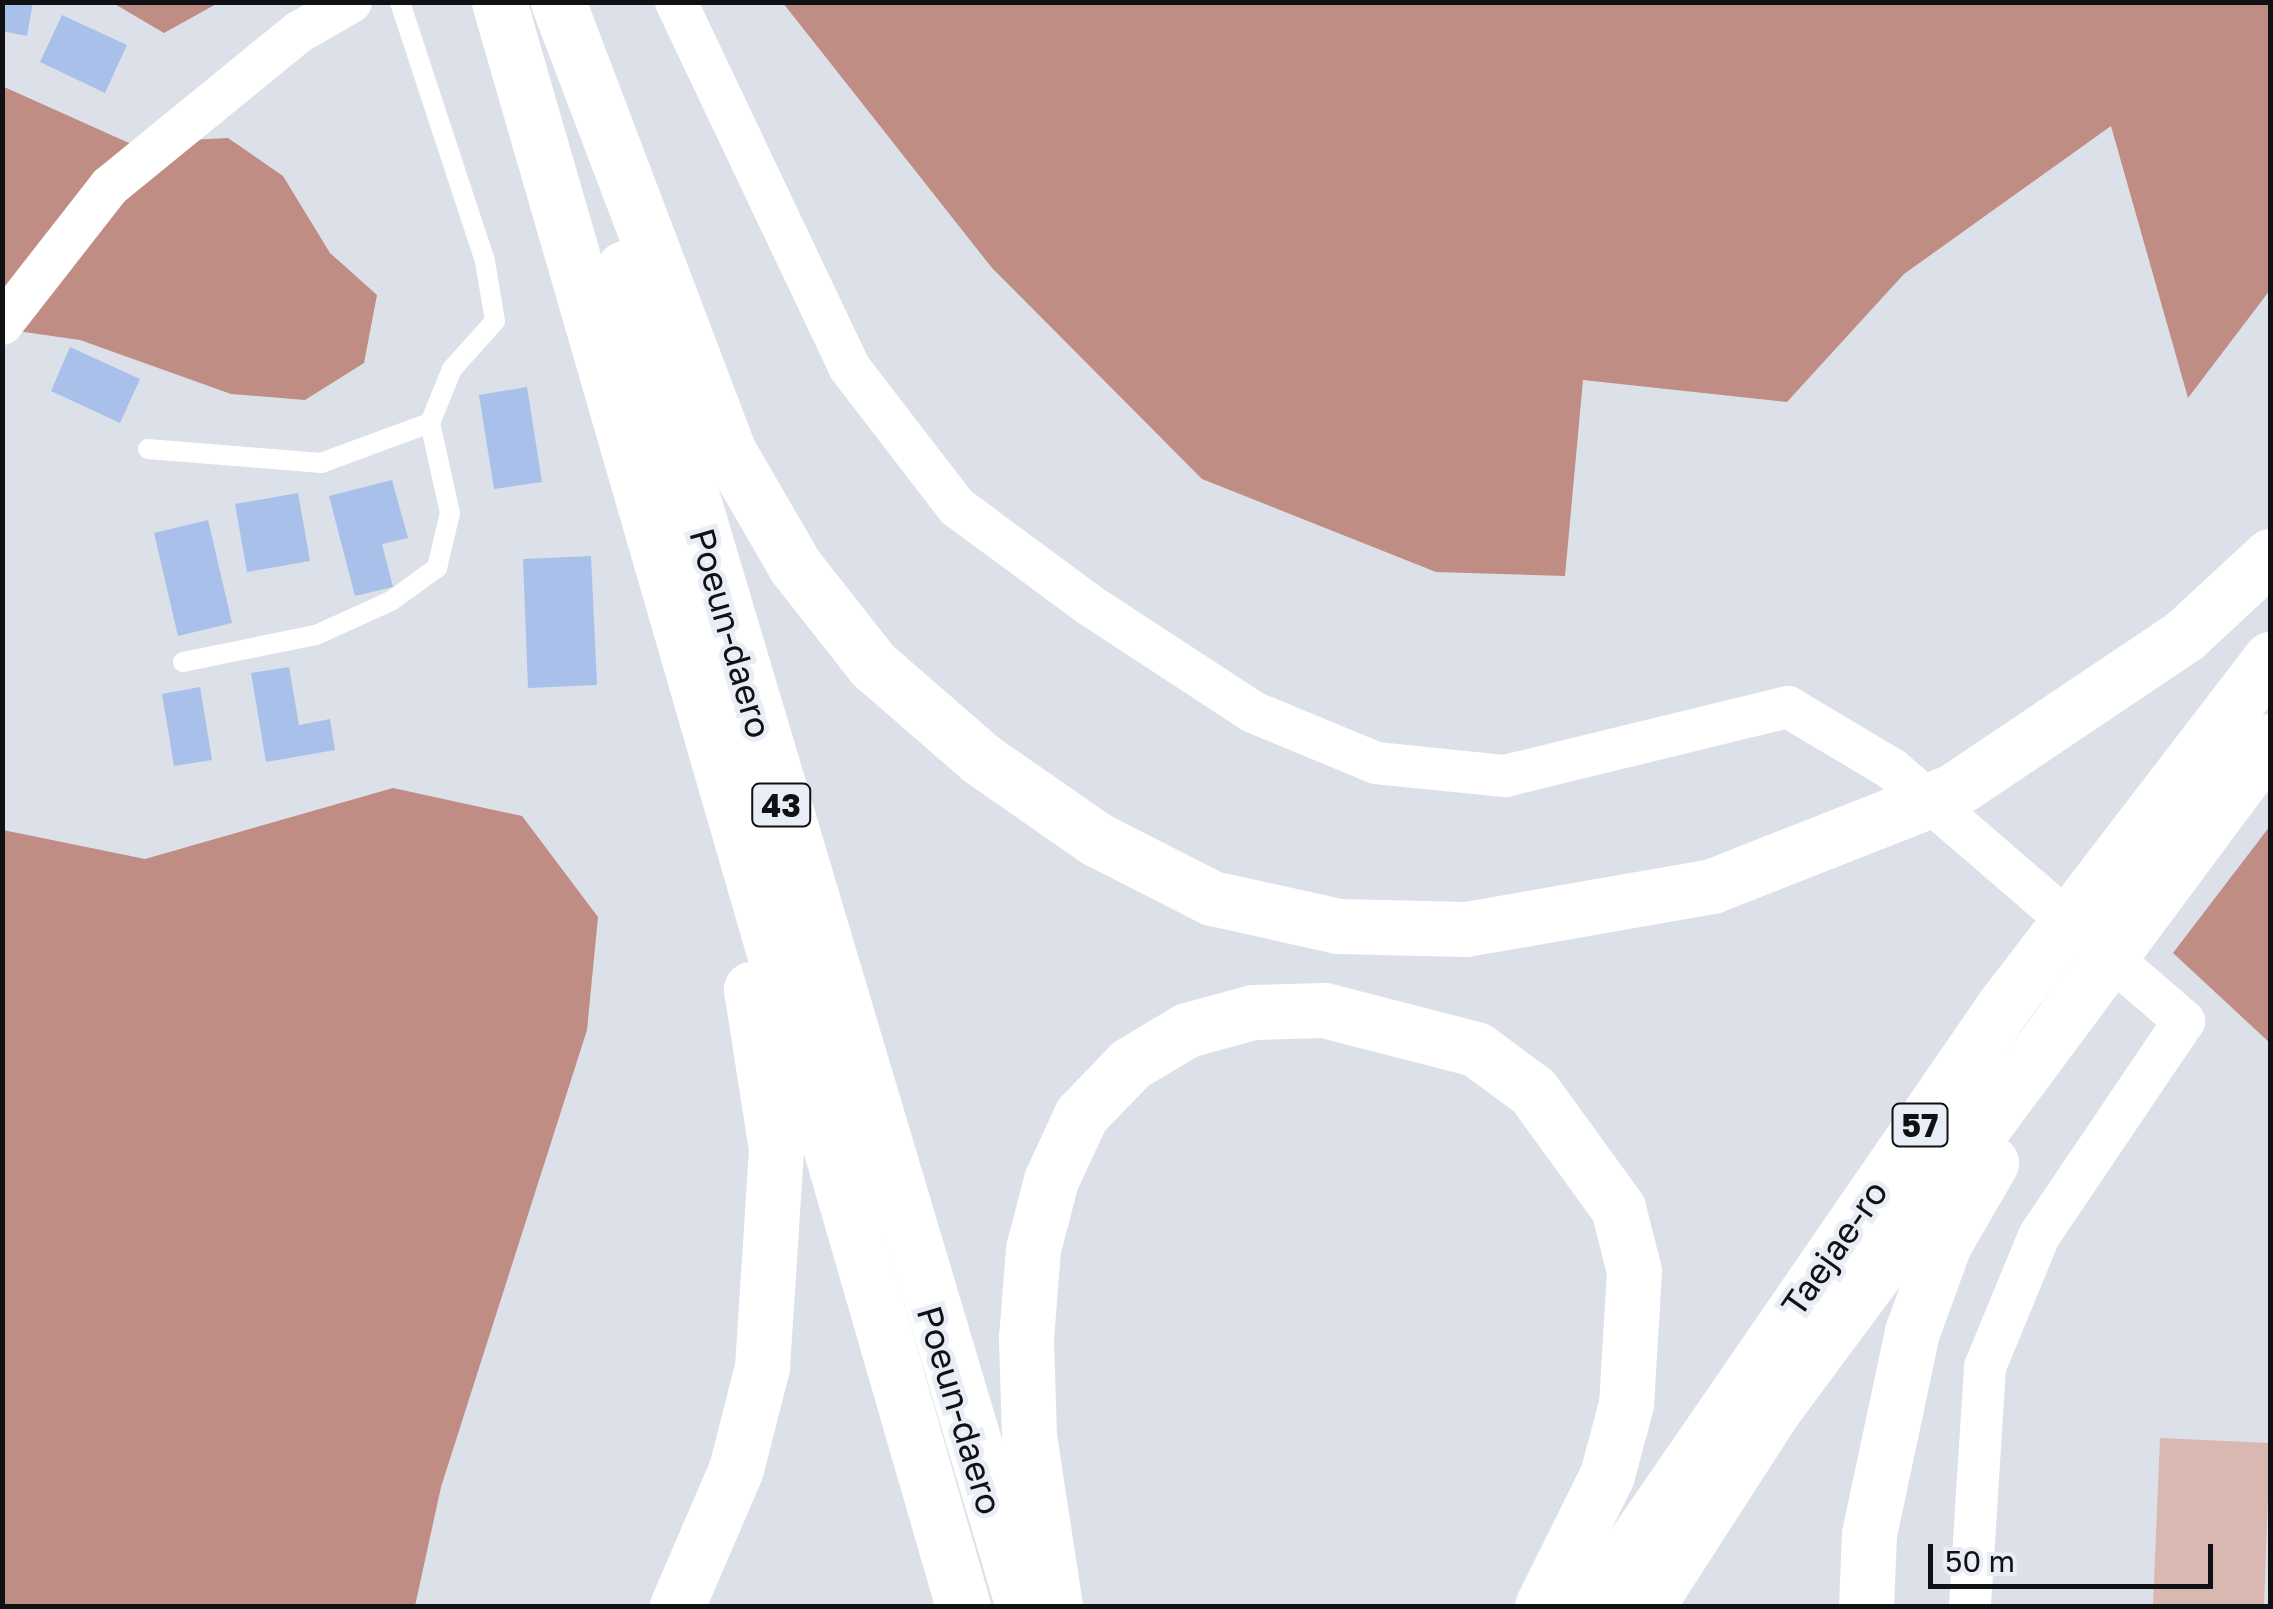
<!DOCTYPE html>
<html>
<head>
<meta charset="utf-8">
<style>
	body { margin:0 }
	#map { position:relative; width:2273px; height:1609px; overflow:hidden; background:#dce0e8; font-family:"Golos Text",sans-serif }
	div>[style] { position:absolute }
	.green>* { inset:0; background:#d9b8b2 }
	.forest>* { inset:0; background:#c08d84 }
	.building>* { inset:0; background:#a9c0ea }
	.lane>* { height:20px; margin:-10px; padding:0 10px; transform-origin:10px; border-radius:10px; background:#fff }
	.street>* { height:42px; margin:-21px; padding:0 21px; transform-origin:21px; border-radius:21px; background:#fff }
	.highway>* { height:55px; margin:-27.5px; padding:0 27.5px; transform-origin:27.5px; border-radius:27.5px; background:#fff }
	span { translate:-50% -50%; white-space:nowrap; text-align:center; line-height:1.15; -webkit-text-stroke:10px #e9edf5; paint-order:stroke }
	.shield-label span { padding:2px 8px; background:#e9edf5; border:2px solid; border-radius:8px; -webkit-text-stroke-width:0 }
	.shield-label { font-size:32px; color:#101114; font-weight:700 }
	.street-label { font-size:35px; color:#101114 }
	.frame { position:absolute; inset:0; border:5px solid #101114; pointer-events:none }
	.scale { position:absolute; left:1928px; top:1544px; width:285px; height:45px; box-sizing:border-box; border:5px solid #101114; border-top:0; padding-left:12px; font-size:30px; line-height:35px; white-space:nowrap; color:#101114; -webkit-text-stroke:8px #e9edf5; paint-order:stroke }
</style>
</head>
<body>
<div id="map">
	<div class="green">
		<div style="clip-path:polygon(2160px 1438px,2270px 1443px,2264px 1606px,2153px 1606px)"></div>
	</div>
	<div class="forest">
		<div style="clip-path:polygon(113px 3px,218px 3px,164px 33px)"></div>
		<div style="clip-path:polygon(783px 3px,2270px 3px,2270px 290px,2188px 398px,2111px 126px,1904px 274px,1787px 402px,1583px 380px,1565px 576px,1436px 572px,1202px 479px,992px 268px)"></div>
		<div style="clip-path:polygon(2px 86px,129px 143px,228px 138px,283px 176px,330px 253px,377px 295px,364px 363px,305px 400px,231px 394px,80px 340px,3px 329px)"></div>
		<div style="clip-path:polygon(393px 788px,522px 816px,598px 917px,587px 1030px,441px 1487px,415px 1606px,3px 1606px,3px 830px,145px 859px)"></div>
		<div style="clip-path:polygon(2270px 826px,2270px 1043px,2173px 953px)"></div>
	</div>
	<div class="building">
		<div style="clip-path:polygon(2px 2px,33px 2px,27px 36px,2px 31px)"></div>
		<div style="clip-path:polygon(62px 15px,127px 45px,105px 93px,40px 62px)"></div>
		<div style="clip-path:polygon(70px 347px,140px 379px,120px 423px,51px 391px)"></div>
		<div style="clip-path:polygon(527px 387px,542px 482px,494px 489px,479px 395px)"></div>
		<div style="clip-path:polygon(392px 480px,408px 538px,382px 544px,393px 587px,355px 596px,329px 496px)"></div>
		<div style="clip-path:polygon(298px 493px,310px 561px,247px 572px,235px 504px)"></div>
		<div style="clip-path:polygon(208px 520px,232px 623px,178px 636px,154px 533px)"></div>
		<div style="clip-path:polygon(591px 556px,597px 685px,528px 688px,523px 559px)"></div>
		<div style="clip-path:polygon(289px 667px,299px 725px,330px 719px,335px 750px,266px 762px,251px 673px)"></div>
		<div style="clip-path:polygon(200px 687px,212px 760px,174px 766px,162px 694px)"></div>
	</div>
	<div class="lane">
		<div style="left:148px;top:449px;width:174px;rotate:4.6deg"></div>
		<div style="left:321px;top:463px;width:116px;rotate:-20.2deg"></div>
		<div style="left:183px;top:662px;width:136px;rotate:-11.5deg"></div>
		<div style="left:316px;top:635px;width:82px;rotate:-24.4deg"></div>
		<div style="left:391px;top:601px;width:57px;rotate:-35.7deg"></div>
		<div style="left:437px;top:568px;width:57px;rotate:-76.7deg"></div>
		<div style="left:450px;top:513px;width:92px;rotate:-102.5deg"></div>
		<div style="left:430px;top:423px;width:58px;rotate:-67.8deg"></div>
		<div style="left:452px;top:369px;width:64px;rotate:-48.1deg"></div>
		<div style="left:495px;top:321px;width:61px;rotate:-99.5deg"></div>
		<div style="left:485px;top:261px;width:273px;rotate:-108.2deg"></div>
	</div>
	<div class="street">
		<div style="left:676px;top:2px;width:404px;rotate:64.6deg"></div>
		<div style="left:849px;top:367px;width:177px;rotate:52.4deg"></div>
		<div style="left:957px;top:507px;width:163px;rotate:36.5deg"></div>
		<div style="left:1088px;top:604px;width:197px;rotate:33.2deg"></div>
		<div style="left:1253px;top:712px;width:133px;rotate:22.5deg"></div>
		<div style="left:1376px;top:763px;width:130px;rotate:5.8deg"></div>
		<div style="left:1505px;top:776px;width:291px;rotate:-13.7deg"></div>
		<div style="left:1788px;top:707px;width:121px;rotate:30.8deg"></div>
		<div style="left:1892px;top:769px;width:386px;rotate:40.8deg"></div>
		<div style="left:2184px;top:1021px;width:259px;rotate:124deg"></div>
		<div style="left:2039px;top:1236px;width:142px;rotate:112.4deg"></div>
		<div style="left:1985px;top:1367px;width:239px;rotate:93.6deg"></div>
		<div style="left:2px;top:324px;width:175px;rotate:-52deg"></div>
		<div style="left:110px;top:186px;width:244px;rotate:-39.2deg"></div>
		<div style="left:299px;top:32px;width:60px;rotate:-30deg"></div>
	</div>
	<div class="highway">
		<div style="left:499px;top:2px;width:1670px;rotate:73.87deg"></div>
		<div style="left:558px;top:2px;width:481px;rotate:69.2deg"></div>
		<div style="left:729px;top:452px;width:132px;rotate:59.9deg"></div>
		<div style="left:795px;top:566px;width:126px;rotate:51.8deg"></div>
		<div style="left:873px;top:665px;width:143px;rotate:41deg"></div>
		<div style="left:981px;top:759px;width:140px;rotate:34.8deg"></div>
		<div style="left:1096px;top:839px;width:130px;rotate:27deg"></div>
		<div style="left:1212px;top:898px;width:129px;rotate:12.5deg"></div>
		<div style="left:1338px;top:926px;width:128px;rotate:1.3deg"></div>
		<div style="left:1466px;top:929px;width:250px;rotate:-9.9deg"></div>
		<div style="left:1712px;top:886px;width:259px;rotate:-21.5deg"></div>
		<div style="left:1953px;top:791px;width:280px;rotate:-33.9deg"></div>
		<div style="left:2185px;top:635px;width:116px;rotate:-42.9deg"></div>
		<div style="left:624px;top:268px;width:1396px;rotate:73.4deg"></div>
		<div style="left:677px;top:1606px;width:149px;rotate:-66.7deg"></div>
		<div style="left:736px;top:1469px;width:105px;rotate:-75.7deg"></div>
		<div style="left:762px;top:1367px;width:218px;rotate:-86.3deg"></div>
		<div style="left:776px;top:1149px;width:162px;rotate:-98.9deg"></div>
		<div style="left:1055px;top:1606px;width:172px;rotate:-98.7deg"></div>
		<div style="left:1029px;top:1436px;width:98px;rotate:-91.8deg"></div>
		<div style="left:1026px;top:1338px;width:89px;rotate:-85.5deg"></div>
		<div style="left:1033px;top:1249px;width:71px;rotate:-75.4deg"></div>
		<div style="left:1051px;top:1180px;width:72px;rotate:-65.2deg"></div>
		<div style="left:1081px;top:1115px;width:71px;rotate:-46.1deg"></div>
		<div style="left:1130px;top:1064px;width:66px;rotate:-30.8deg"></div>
		<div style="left:1187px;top:1030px;width:68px;rotate:-15.3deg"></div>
		<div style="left:1253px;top:1012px;width:71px;rotate:-1.6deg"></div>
		<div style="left:1324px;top:1010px;width:157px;rotate:14.4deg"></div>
		<div style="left:1476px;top:1049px;width:71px;rotate:36.4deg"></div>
		<div style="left:1533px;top:1091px;width:145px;rotate:54deg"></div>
		<div style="left:1618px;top:1208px;width:65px;rotate:75.7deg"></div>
		<div style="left:1634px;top:1271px;width:133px;rotate:93.4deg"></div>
		<div style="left:1626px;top:1404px;width:73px;rotate:105deg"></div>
		<div style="left:1607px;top:1475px;width:146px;rotate:116.4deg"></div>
		<div style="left:1591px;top:1606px;width:727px;rotate:-55.48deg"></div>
		<div style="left:2003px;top:1007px;width:439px;rotate:-52.5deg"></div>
		<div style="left:1647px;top:1606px;width:234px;rotate:-57.2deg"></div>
		<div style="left:1774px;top:1409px;width:832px;rotate:-53.41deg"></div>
		<div style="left:1866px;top:1606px;width:72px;rotate:-87.6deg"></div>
		<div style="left:1869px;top:1534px;width:207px;rotate:-78deg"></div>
		<div style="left:1912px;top:1332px;width:94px;rotate:-70deg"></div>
		<div style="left:1944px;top:1244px;width:94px;rotate:-59.9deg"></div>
	</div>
	<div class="shield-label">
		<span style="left:781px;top:805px">43</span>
		<span style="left:1920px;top:1125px">57</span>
	</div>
	<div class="street-label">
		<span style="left:731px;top:633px;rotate:74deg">Poeun-daero</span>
		<span style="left:1834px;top:1248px;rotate:-55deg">Taejae-ro</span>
		<span style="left:960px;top:1410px;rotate:73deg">Poeun-daero</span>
	</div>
	<div class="frame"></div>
	<div class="scale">50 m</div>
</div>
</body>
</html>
